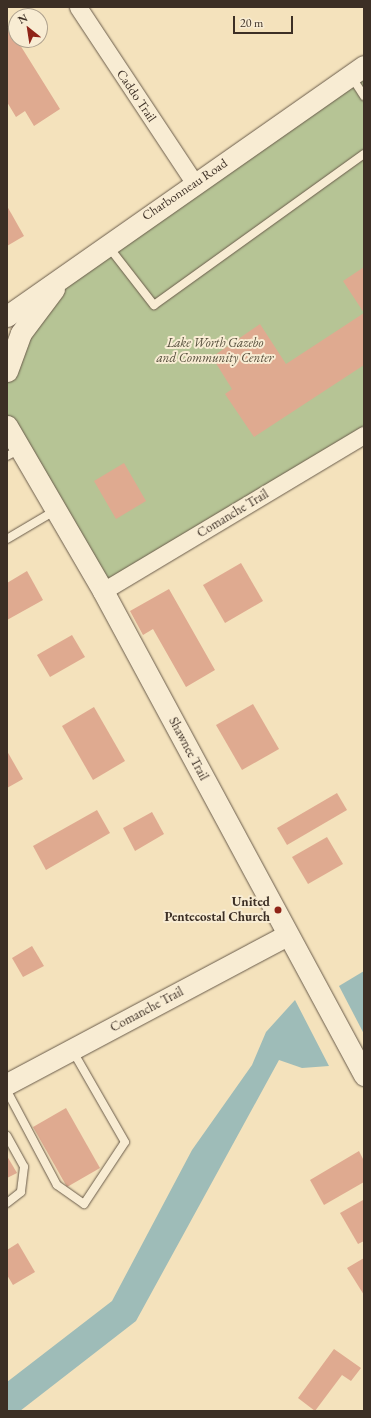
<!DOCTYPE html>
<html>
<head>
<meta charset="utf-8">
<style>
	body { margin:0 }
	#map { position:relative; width:371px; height:1418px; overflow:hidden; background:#f4e2bc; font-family:"EB Garamond",serif }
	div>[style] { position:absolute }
	.green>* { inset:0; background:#b6c495 }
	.water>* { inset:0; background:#9ebcb8 }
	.building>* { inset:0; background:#dfaa90 }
	.roads { filter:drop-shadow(0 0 1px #6a5c4b) drop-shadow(0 0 1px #6a5c4b) }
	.service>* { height:8px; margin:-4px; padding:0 4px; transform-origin:4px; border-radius:4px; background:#f8ecd3 }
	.minor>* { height:17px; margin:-8.5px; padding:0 8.5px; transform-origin:8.5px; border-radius:8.5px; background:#f8ecd3 }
	.tertiary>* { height:21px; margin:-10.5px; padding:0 10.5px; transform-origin:10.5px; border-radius:10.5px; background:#f8ecd3 }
	.dots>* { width:11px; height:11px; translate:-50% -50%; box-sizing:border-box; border:2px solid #f8ecd3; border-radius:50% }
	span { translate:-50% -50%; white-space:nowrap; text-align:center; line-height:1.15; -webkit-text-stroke:4px #f8ecd3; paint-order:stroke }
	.street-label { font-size:13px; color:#3c2f25 }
	.park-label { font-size:13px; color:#544d3b; font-style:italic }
	.poi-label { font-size:13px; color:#3c2f25; font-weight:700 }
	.right { translate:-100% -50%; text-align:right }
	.frame { position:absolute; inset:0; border:8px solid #3c2f25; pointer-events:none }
	.north { position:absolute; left:8px; top:8px; width:40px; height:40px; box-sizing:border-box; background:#f8ecd3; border:1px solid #ada08d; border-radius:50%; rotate:330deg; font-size:11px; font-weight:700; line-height:16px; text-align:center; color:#3c2f25 }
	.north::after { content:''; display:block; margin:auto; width:14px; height:18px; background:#8f2418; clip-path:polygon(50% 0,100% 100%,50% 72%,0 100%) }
	.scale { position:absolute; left:233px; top:16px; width:60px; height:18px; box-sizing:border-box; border:2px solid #3c2f25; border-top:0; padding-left:5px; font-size:12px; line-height:14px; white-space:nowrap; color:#3c2f25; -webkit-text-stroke:3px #f8ecd3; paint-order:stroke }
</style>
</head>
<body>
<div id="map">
	<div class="green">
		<div style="clip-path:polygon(364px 67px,364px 436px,103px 591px,7px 426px,7px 389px,12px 357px,65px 274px)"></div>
	</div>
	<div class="water">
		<div style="clip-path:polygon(364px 971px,364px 1034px,339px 986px)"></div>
		<div style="clip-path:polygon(295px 1000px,329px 1066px,302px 1068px,279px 1060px,136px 1321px,20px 1411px,7px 1411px,7px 1382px,112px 1301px,192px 1150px,252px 1065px,266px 1032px)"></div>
	</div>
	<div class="building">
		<div style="clip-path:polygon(7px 24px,60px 109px,34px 126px,25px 111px,16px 117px,7px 102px)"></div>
		<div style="clip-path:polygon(7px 206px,24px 236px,7px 246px)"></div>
		<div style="clip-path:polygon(364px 267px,364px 365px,254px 437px,225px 394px,232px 389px,212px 357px,260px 324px,286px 364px,364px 313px,343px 281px)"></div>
		<div style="clip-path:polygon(124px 463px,146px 501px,116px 519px,94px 481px)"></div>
		<div style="clip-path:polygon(241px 563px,263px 601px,225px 623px,203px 585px)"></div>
		<div style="clip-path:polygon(27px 571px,43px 600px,7px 620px,7px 583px)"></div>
		<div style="clip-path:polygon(169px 589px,215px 670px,186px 687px,153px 629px,143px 635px,130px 611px)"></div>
		<div style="clip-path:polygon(72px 635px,85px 657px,50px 677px,37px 655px)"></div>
		<div style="clip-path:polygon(253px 704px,279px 749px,242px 770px,216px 725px)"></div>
		<div style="clip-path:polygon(94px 707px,125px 761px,93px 780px,62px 726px)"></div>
		<div style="clip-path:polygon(7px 751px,23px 779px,7px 788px)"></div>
		<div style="clip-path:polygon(337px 793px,347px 810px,287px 845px,277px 828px)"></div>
		<div style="clip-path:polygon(97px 810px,110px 833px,46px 870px,33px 846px)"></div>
		<div style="clip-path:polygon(152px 812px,164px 834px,135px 851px,123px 828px)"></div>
		<div style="clip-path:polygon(327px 837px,343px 864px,308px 884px,292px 857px)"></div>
		<div style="clip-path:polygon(32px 946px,44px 966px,23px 977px,12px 958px)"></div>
		<div style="clip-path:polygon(66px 1108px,100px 1168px,67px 1187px,33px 1127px)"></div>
		<div style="clip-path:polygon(359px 1151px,364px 1161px,364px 1182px,324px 1205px,310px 1180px)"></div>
		<div style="clip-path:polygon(7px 1156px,17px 1173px,7px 1178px)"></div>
		<div style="clip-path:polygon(363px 1200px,364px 1241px,358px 1244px,340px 1213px)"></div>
		<div style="clip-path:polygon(18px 1243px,35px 1272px,13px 1285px,7px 1275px,7px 1250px)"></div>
		<div style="clip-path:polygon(364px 1258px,364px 1295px,347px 1268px)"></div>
		<div style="clip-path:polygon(334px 1349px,361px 1368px,351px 1381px,342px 1375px,315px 1411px,298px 1398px)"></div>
	</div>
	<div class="roads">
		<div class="service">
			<div style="left:351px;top:76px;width:24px;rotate:57deg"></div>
			<div style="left:108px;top:246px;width:75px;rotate:52.1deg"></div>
			<div style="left:154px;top:305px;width:259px;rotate:-35.7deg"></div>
			<div style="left:7px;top:456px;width:15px;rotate:-28deg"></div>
			<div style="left:7px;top:539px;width:57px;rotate:-30.6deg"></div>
			<div style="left:7px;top:1091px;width:106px;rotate:62deg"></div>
			<div style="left:57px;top:1185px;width:33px;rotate:35deg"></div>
			<div style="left:84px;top:1204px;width:74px;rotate:-56.5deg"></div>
			<div style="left:125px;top:1142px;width:106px;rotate:-119.9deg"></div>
			<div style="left:7px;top:1136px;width:35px;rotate:61deg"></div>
			<div style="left:24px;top:1167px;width:25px;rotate:97deg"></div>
			<div style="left:21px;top:1192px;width:18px;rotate:142deg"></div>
		</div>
		<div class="minor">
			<div style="left:78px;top:7px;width:212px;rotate:56.5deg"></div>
			<div style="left:103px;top:591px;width:304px;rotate:-30.9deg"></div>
		</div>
		<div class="tertiary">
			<div style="left:7px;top:316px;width:436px;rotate:-35deg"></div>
			<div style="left:7px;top:371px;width:40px;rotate:-69.8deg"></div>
			<div style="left:21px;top:333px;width:55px;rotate:-53.1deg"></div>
			<div style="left:7px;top:426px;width:191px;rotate:59.8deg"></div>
			<div style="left:103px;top:591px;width:550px;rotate:61.66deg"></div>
			<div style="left:7px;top:1084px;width:317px;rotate:-28deg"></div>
		</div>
	</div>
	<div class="dots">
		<div style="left:278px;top:910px;background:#8f2418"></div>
	</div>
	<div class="street-label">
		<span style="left:136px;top:96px;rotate:56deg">Caddo Trail</span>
		<span style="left:185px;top:190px;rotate:-34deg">Charbonneau Road</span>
		<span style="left:233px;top:514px;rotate:-31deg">Comanche Trail</span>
		<span style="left:188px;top:749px;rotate:62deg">Shawnee Trail</span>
		<span style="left:147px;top:1010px;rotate:-28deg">Comanche Trail</span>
	</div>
	<div class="park-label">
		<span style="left:215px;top:351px">Lake Worth Gazebo<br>and Community Center</span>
	</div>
	<div class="poi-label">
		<span class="right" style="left:270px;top:910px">United<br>Pentecostal Church</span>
	</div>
	<div class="frame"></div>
	<div class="north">N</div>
	<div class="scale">20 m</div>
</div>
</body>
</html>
